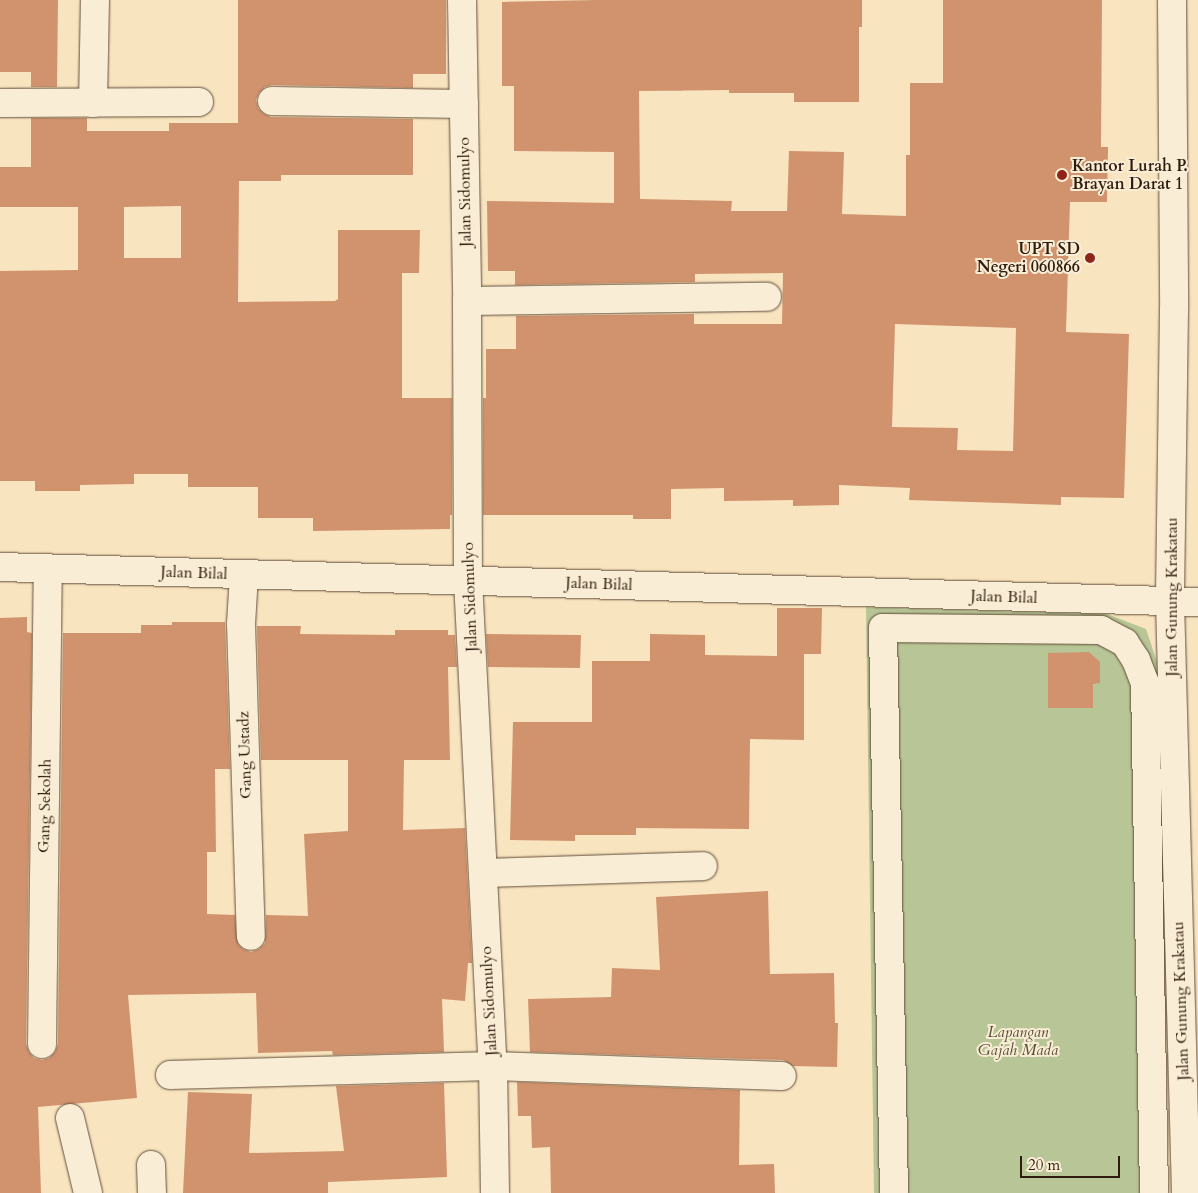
<!DOCTYPE html>
<html>
<head>
<meta charset="utf-8">
<style>
	body { margin:0 }
	#map { position:relative; width:1198px; height:1193px; overflow:hidden; background:#f8e4bf; font-family:Cardo,serif }
	div>[style] { position:absolute }
	.green>* { inset:0; background:#b8c596 }
	.building>* { inset:0; background:#d1936e }
	.roads { filter:drop-shadow(0 0 1px #614e3a) drop-shadow(0 0 1px #614e3a) }
	.street>* { height:28px; margin:-14px; padding:0 14px; transform-origin:14px; border-radius:14px; background:#faedd5 }
	.secondary>* { height:28px; margin:-14px; padding:0 14px; transform-origin:14px; border-radius:14px; background:#faedd5 }
	.dots>* { width:14px; height:14px; translate:-50% -50%; box-sizing:border-box; border:2px solid #faedd5; border-radius:50% }
	span { translate:-50% -50%; white-space:nowrap; text-align:center; line-height:1.15; -webkit-text-stroke:4px #faedd5; paint-order:stroke }
	.poi-label { font-size:16px; color:#2f1c0e; font-weight:700 }
	.left { translate:0 -50%; text-align:left }
	.right { translate:-100% -50%; text-align:right }
	.street-label { font-size:16px; color:#2f1c0e }
	.park-label { font-size:16px; color:#584f37; font-style:italic }
	.scale { position:absolute; left:1020px; top:1156px; width:100px; height:22px; box-sizing:border-box; border:2px solid #2f1c0e; border-top:0; padding-left:6px; font-size:15px; line-height:18px; white-space:nowrap; color:#2f1c0e; -webkit-text-stroke:4px #faedd5; paint-order:stroke }
</style>
</head>
<body>
<div id="map">
	<div class="green">
		<div style="clip-path:polygon(866px 607px,1107px 614px,1146px 629px,1157px 662px,1167px 1193px,874px 1193px)"></div>
	</div>
	<div class="building">
		<div style="clip-path:polygon(0 0,58px 0,57px 87px,31px 87px,31px 72px,0 72px)"></div>
		<div style="clip-path:polygon(evenodd,238px 0,446px 0,446px 74px,413px 74px,413px 88px,272px 85px,265px 87px,259px 93px,256px 100px,258px 108px,264px 114px,271px 117px,413px 119px,413px 175px,281px 175px,281px 181px,239px 181px,238px 302px,335px 301px,338px 299px,338px 230px,420px 230px,419px 273px,402px 273px,402px 398px,452px 398px,452px 515px,450px 515px,450px 529px,313px 531px,313px 518px,258px 518px,258px 487px,188px 487px,188px 474px,134px 474px,134px 484px,80px 485px,80px 491px,35px 491px,35px 481px,0 481px,0 271px,78px 270px,78px 207px,0 207px,0 167px,31px 167px,31px 118px,87px 118px,87px 131px,169px 131px,169px 123px,238px 123px,238px 0,181px 206px,181px 258px,124px 258px,124px 207px,181px 206px)"></div>
		<div style="clip-path:polygon(evenodd,596px 0,862px 0,862px 27px,859px 27px,859px 102px,794px 102px,794px 93px,729px 93px,729px 90px,639px 91px,640px 199px,732px 201px,731px 211px,787px 211px,789px 151px,844px 152px,842px 214px,906px 216px,906px 155px,910px 155px,910px 83px,943px 83px,943px 0,1102px 0,1101px 147px,1108px 147px,1107px 202px,1070px 202px,1066px 332px,1129px 334px,1124px 498px,1061px 497px,1061px 505px,909px 500px,910px 488px,839px 485px,839px 505px,793px 506px,793px 500px,724px 501px,724px 488px,671px 489px,671px 519px,633px 519px,633px 515px,483px 515px,483px 398px,486px 398px,486px 349px,516px 349px,516px 316px,694px 314px,694px 324px,782px 324px,783px 273px,695px 274px,695px 282px,515px 285px,515px 271px,488px 271px,487px 201px,614px 203px,614px 152px,514px 151px,514px 86px,502px 86px,502px 2px,596px 0,895px 324px,1016px 328px,1013px 451px,957px 450px,958px 428px,892px 427px,895px 324px)"></div>
		<div style="clip-path:polygon(777px 608px,822px 608px,821px 654px,804px 654px,804px 740px,750px 739px,749px 829px,636px 828px,636px 835px,575px 835px,575px 841px,510px 840px,513px 722px,592px 722px,592px 661px,650px 661px,650px 634px,705px 635px,705px 655px,777px 656px)"></div>
		<div style="clip-path:polygon(27px 617px,27px 632px,32px 633px,26px 1044px,29px 1052px,34px 1058px,42px 1060px,49px 1058px,55px 1052px,58px 1044px,63px 633px,141px 633px,141px 625px,172px 625px,172px 622px,225px 622px,230px 769px,215px 769px,216px 852px,207px 852px,207px 914px,235px 915px,238px 944px,243px 949px,251px 952px,259px 949px,265px 943px,266px 915px,308px 916px,304px 834px,348px 831px,348px 760px,261px 760px,257px 626px,301px 626px,300px 634px,395px 635px,395px 630px,448px 630px,448px 635px,455px 635px,457px 667px,448px 667px,450px 760px,404px 760px,403px 830px,465px 828px,472px 963px,468px 963px,465px 1001px,442px 999px,444px 1052px,333px 1055px,332px 1051px,258px 1053px,256px 993px,128px 995px,137px 1098px,38px 1107px,41px 1193px,0 1193px,0 618px)"></div>
		<div style="clip-path:polygon(486px 634px,581px 635px,580px 668px,488px 667px)"></div>
		<div style="clip-path:polygon(1089px 652px,1100px 662px,1100px 683px,1093px 684px,1093px 708px,1048px 708px,1048px 653px)"></div>
		<div style="clip-path:polygon(768px 891px,770px 974px,834px 973px,835px 1023px,838px 1023px,837px 1067px,793px 1066px,783px 1060px,530px 1052px,528px 999px,611px 997px,612px 968px,660px 970px,656px 897px)"></div>
		<div style="clip-path:polygon(517px 1082px,740px 1090px,739px 1165px,774px 1164px,775px 1193px,551px 1193px,550px 1147px,532px 1148px,531px 1116px,518px 1116px)"></div>
		<div style="clip-path:polygon(444px 1083px,447px 1177px,328px 1182px,328px 1193px,183px 1193px,188px 1092px,252px 1094px,249px 1153px,344px 1151px,336px 1086px)"></div>
	</div>
	<div class="roads">
		<div class="street">
			<div style="left:462px;top:0;width:301px;rotate:89deg"></div>
			<div style="left:467px;top:301px;width:279px;rotate:89.8deg"></div>
			<div style="left:468px;top:580px;width:487px;rotate:87.1deg"></div>
			<div style="left:493px;top:1066px;width:127px;rotate:89.1deg"></div>
			<div style="left:272px;top:101px;width:192px;rotate:0.9deg"></div>
			<div style="left:0;top:103px;width:199px;rotate:-0.3deg"></div>
			<div style="left:93px;top:103px;width:103px;rotate:-88.9deg"></div>
			<div style="left:467px;top:301px;width:300px;rotate:-0.8deg"></div>
			<div style="left:244px;top:575px;width:49px;rotate:93.5deg"></div>
			<div style="left:241px;top:624px;width:312px;rotate:88.2deg"></div>
			<div style="left:483px;top:873px;width:220px;rotate:-1.8deg"></div>
			<div style="left:42px;top:1044px;width:476px;rotate:-89.3deg"></div>
			<div style="left:170px;top:1075px;width:323px;rotate:-1.6deg"></div>
			<div style="left:493px;top:1066px;width:289px;rotate:2deg"></div>
			<div style="left:70px;top:1118px;width:77px;rotate:76.5deg"></div>
			<div style="left:151px;top:1165px;width:28px;rotate:88deg"></div>
			<div style="left:894px;top:1193px;width:565px;rotate:-91.12deg"></div>
			<div style="left:883px;top:628px;width:218px;rotate:0.5deg"></div>
			<div style="left:1101px;top:630px;width:27px;rotate:28deg"></div>
			<div style="left:1125px;top:643px;width:20px;rotate:57deg"></div>
			<div style="left:1136px;top:660px;width:25px;rotate:69deg"></div>
			<div style="left:1145px;top:683px;width:510px;rotate:88.99deg"></div>
		</div>
		<div class="secondary">
			<div style="left:1172px;top:0;width:309px;rotate:89.6deg"></div>
			<div style="left:1174px;top:309px;width:293px;rotate:90.8deg"></div>
			<div style="left:1170px;top:602px;width:591px;rotate:88.45deg"></div>
			<div style="left:0;top:567px;width:1199px;rotate:1.67deg"></div>
		</div>
	</div>
	<div class="dots">
		<div style="left:1062px;top:175px;background:#8f2418"></div>
		<div style="left:1090px;top:258px;background:#8f2418"></div>
	</div>
	<div class="poi-label">
		<span class="left" style="left:1072px;top:175px">Kantor Lurah P.<br>Brayan Darat 1</span>
		<span class="right" style="left:1080px;top:258px">UPT SD<br>Negeri 060866</span>
	</div>
	<div class="street-label">
		<span style="left:465px;top:192px;rotate:-91deg">Jalan Sidomulyo</span>
		<span style="left:194px;top:573px;rotate:2deg">Jalan Bilal</span>
		<span style="left:599px;top:584px;rotate:2deg">Jalan Bilal</span>
		<span style="left:470px;top:597px;rotate:-92deg">Jalan Sidomulyo</span>
		<span style="left:1004px;top:597px;rotate:2deg">Jalan Bilal</span>
		<span style="left:1172px;top:597px;rotate:-90deg">Jalan Gunung Krakatau</span>
		<span style="left:245px;top:755px;rotate:-92deg">Gang Ustadz</span>
		<span style="left:45px;top:806px;rotate:-89deg">Gang Sekolah</span>
		<span style="left:489px;top:1001px;rotate:-93deg">Jalan Sidomulyo</span>
		<span style="left:1181px;top:1001px;rotate:-92deg">Jalan Gunung Krakatau</span>
	</div>
	<div class="park-label">
		<span style="left:1018px;top:1041px">Lapangan<br>Gajah Mada</span>
	</div>
	<div class="scale">20 m</div>
</div>
</body>
</html>
